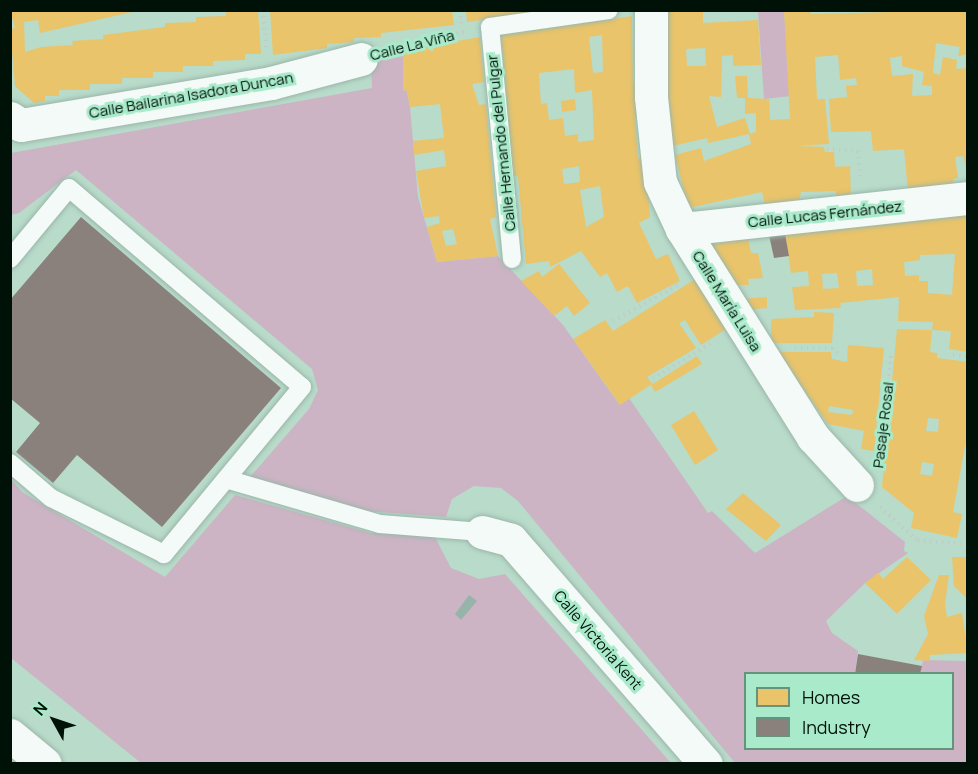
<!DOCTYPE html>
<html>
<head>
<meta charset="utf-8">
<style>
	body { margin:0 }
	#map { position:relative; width:978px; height:774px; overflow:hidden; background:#b8dbca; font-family:Manrope,sans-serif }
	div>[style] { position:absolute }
	.green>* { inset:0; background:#ccb4c4 }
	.homes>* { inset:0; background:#e9c46a }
	.industry>* { inset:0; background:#8a817c }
	.building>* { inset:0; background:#96b4aa }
	.path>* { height:4px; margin-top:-2px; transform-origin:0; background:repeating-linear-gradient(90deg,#c2ccc7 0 1.5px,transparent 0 6px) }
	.roads { filter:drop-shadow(0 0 2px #9bb6a9) drop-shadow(0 0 2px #9bb6a9) }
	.lane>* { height:18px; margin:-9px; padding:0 9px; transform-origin:9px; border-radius:9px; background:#f4faf7 }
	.street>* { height:33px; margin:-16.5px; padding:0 16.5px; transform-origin:16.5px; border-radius:16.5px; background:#f4faf7 }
	.highway>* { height:33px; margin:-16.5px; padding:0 16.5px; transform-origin:16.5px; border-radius:16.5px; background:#f4faf7 }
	span { translate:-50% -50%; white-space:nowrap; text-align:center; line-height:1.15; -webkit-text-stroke:6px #a9eacb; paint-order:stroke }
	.street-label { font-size:15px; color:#001107 }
	.frame { position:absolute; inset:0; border:12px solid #001107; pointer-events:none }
	.legend { position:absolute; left:744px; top:672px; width:210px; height:78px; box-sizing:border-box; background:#a9eacb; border:2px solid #65937d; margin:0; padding:8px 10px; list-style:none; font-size:18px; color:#001107 }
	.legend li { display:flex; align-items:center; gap:12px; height:30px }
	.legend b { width:30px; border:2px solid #65937d }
	.north { position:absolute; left:24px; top:690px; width:60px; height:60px; -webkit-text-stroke:4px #a9eacb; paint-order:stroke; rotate:310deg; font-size:16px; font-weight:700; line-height:24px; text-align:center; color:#001107 }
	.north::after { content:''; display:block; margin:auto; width:21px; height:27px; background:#001107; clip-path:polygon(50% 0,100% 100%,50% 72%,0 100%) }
</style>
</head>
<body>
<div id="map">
	<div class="green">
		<div style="clip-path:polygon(758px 11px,784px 11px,791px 96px,764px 99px)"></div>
		<div style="clip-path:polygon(403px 51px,403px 90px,407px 91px,410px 107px,418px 197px,437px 262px,498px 256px,563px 325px,619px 404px,629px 398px,708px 513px,712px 511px,755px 553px,847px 496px,905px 542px,904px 551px,908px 553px,865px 583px,826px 621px,832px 633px,858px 651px,855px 673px,746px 674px,746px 748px,952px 748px,952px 674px,920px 673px,923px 660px,967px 661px,967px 763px,735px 763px,518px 501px,501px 488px,474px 486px,452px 499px,446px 517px,366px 511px,250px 477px,309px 409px,318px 390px,312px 369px,76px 170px,19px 213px,11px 215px,11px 153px,372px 88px,371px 59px)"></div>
		<div style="clip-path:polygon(10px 478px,22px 492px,165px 577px,235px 495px,371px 533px,434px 535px,451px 568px,479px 579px,505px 574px,671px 763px,141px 763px,11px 658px)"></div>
	</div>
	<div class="homes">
		<div style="clip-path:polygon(10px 10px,141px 10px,40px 33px,38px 20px,24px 22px,25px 52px,41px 47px,73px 45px,72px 41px,103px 39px,103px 35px,165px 27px,165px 23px,196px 22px,196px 17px,226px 16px,226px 11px,258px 10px,261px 54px,245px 54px,245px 60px,213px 61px,213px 66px,183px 66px,183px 72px,153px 72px,153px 78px,122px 78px,122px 84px,90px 84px,90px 90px,59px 90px,59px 96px,45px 96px,45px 101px,34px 103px,15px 86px,10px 29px,15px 28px)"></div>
		<div style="clip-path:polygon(270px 10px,452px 10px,454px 25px,381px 33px,381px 37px,354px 38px,354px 42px,327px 44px,327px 48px,273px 55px)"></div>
		<div style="clip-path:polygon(466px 10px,539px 10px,539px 12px,467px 22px)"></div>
		<div style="clip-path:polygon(evenodd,663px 10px,703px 10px,703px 23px,758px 20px,761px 65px,733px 66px,733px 55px,722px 56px,721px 97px,709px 96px,717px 127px,745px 118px,750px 134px,756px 132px,756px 113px,745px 114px,745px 98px,737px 98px,735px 76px,747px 76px,748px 98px,769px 99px,770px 120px,790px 119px,784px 10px,810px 10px,811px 14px,968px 10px,968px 54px,958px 56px,960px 47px,936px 43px,933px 73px,940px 75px,943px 57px,957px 60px,956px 69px,968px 68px,968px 175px,963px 156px,955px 157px,958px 178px,953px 179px,954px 188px,908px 191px,904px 149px,873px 151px,871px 131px,831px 132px,829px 99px,847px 97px,846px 86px,857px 85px,856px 78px,840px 80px,838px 55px,815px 57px,817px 99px,825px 99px,829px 144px,796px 146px,824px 147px,825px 152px,834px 152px,835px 167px,850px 166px,851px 198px,836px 199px,836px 191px,801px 192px,798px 205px,766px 209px,762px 192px,688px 208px,675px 155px,701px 148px,704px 161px,751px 144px,749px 134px,708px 143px,707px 138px,672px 146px,663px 112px,663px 10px,705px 48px,706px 66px,687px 66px,686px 49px,705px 48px,663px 10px,902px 56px,902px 66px,924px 72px,922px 85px,932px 86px,932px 95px,912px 96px,913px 74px,892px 76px,890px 58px,902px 56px)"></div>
		<div style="clip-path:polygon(evenodd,632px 16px,633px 84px,642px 83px,642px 116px,635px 117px,638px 158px,645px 157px,650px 217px,639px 223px,656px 259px,668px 254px,680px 281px,637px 303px,628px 286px,617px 292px,607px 273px,600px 277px,581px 251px,550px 267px,549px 261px,526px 264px,518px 176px,513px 176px,501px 35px,632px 16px,602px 35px,603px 72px,593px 73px,589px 37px,602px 35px,632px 16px,574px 69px,575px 93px,592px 90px,594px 140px,578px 142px,578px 134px,565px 136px,563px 118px,549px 120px,547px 103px,541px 104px,539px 73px,574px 69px,632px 16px,579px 166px,580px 182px,564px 184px,562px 169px,579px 166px,632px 16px,600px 186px,604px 217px,586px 227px,580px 190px,600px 186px)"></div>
		<div style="clip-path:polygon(evenodd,480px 37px,484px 82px,472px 84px,479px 105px,486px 104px,496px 217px,490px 219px,498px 256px,437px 262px,427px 227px,440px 223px,439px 216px,424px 218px,416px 171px,446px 166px,444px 150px,414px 155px,413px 141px,444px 138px,440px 104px,410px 107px,407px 91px,403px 90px,403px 51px,480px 37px,453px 229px,457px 244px,446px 246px,442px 231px,453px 229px)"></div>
		<div style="clip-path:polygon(575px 99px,576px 110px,562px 112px,561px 101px)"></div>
		<div style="clip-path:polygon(evenodd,954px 211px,968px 211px,968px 352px,949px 349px,951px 331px,932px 330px,933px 322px,898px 321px,899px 297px,840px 303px,841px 308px,795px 310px,792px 287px,809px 286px,808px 271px,791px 273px,785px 234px,954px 216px,954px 211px,955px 254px,952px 295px,928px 293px,928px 281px,919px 281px,919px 275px,905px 276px,904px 262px,920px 260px,920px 255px,955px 254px,954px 211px,872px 269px,873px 285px,857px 286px,856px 271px,872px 269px,954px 211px,837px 273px,839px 288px,823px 289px,822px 274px,837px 273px)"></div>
		<div style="clip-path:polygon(748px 238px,751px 253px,758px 253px,763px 278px,748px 279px,749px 285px,733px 285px,708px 245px)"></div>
		<div style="clip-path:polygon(559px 264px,590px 303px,574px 316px,567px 306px,554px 316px,521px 281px,539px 271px,542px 277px)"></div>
		<div style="clip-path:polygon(697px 278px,729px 327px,701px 345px,685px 320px,679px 323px,696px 348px,647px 377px,652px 384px,620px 405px,573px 339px,605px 320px,613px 331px)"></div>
		<div style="clip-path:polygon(767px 297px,767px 308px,748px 310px,741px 299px)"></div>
		<div style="clip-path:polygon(814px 312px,834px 313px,832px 343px,771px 343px,771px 319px,814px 317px)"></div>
		<div style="clip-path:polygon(evenodd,897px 329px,932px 330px,930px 352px,937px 353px,937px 358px,968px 362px,968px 429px,953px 512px,962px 514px,957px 538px,911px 528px,914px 513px,882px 487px,897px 329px,928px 418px,939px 419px,938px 432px,926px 431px,928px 418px,897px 329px,922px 462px,934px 464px,932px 476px,920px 474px,922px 462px)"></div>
		<div style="clip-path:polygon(evenodd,848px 345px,884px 348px,874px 451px,861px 449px,864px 431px,828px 424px,777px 352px,831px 352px,832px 359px,847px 362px,848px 345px,829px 406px,853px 410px,852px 415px,828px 412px,829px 406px)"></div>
		<div style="clip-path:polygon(697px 356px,702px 364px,655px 392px,651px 385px)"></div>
		<div style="clip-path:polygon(694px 411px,718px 450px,695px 465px,671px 425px)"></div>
		<div style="clip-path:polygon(743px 493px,781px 525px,766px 541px,726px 509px)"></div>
		<div style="clip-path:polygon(907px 557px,931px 580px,897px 614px,865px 583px,878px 573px,883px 579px)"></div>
		<div style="clip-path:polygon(952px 557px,968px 557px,968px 600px,954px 586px)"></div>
		<div style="clip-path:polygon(939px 575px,949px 575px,945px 604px,947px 617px,962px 613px,968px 653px,930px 655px,930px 661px,914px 660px,928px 634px,924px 616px)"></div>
	</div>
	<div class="industry">
		<div style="clip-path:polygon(81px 217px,281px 388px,162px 527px,77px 455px,53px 483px,16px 452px,40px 423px,10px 398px,10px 300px)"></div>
		<div style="clip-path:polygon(785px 234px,789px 256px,774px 258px,769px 235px)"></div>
		<div style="clip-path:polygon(858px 654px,922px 666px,920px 674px,855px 674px)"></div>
	</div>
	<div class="building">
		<div style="clip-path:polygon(469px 595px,477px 601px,461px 620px,455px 614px)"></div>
	</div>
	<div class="path">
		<div style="left:263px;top:10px;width:42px;rotate:84.6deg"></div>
		<div style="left:460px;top:10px;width:15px;rotate:82deg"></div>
		<div style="left:392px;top:48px;width:74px;rotate:-12.5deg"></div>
		<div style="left:827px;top:149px;width:31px;rotate:4deg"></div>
		<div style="left:858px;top:151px;width:25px;rotate:85deg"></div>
		<div style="left:613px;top:321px;width:74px;rotate:-29deg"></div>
		<div style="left:795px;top:348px;width:37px"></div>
		<div style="left:832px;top:348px;width:12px;rotate:42deg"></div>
		<div style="left:953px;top:355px;width:15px;rotate:8deg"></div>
		<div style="left:653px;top:379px;width:72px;rotate:-31.9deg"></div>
		<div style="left:879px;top:459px;width:107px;rotate:-83.5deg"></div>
		<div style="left:880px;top:507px;width:51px;rotate:41.8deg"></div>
		<div style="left:918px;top:541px;width:50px;rotate:3.4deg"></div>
	</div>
	<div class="roads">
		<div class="lane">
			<div style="left:10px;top:259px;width:92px;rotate:-50.3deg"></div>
			<div style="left:69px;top:188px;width:306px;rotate:40.5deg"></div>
			<div style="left:302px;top:387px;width:217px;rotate:129.6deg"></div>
			<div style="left:164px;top:554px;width:126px;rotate:-153.6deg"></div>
			<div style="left:51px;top:498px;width:54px;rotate:-139.5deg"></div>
			<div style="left:512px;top:259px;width:233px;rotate:-95.4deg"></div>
			<div style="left:490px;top:27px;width:120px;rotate:-8.1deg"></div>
			<div style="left:226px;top:479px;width:160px;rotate:16.3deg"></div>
			<div style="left:380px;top:524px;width:102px;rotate:4.5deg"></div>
		</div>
		<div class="street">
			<div style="left:651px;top:10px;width:87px;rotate:90deg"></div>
			<div style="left:651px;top:97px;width:85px;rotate:84deg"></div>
			<div style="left:660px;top:182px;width:52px;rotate:64.9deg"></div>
			<div style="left:682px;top:229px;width:246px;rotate:57.8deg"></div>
			<div style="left:813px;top:437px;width:65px;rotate:47.5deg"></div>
			<div style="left:10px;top:118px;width:13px;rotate:32deg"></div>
			<div style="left:21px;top:125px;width:254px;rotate:-9.5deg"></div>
			<div style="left:271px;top:83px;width:93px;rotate:-14.9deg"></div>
			<div style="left:682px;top:229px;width:288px;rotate:-6.2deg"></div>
			<div style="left:482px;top:532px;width:30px;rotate:15deg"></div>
			<div style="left:511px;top:540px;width:297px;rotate:49deg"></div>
		</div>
		<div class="highway">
			<div style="left:10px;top:735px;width:45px;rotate:39.6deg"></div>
		</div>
	</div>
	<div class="street-label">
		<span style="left:412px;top:45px;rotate:-14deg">Calle La Viña</span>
		<span style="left:191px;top:95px;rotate:-10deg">Calle Bailarina Isadora Duncan</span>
		<span style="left:501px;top:143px;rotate:-96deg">Calle Hernando del Pulgar</span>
		<span style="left:825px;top:214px;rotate:-6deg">Calle Lucas Fernández</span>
		<span style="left:727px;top:301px;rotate:58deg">Calle María Luisa</span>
		<span style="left:883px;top:425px;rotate:-83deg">Pasaje Rosal</span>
		<span style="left:598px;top:640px;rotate:49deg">Calle Victoria Kent</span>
	</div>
	<div class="frame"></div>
	<ul class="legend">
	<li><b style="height:16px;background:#e9c46a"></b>Homes</li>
	<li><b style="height:16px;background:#8a817c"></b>Industry</li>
	</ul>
	<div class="north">N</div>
</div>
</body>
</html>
